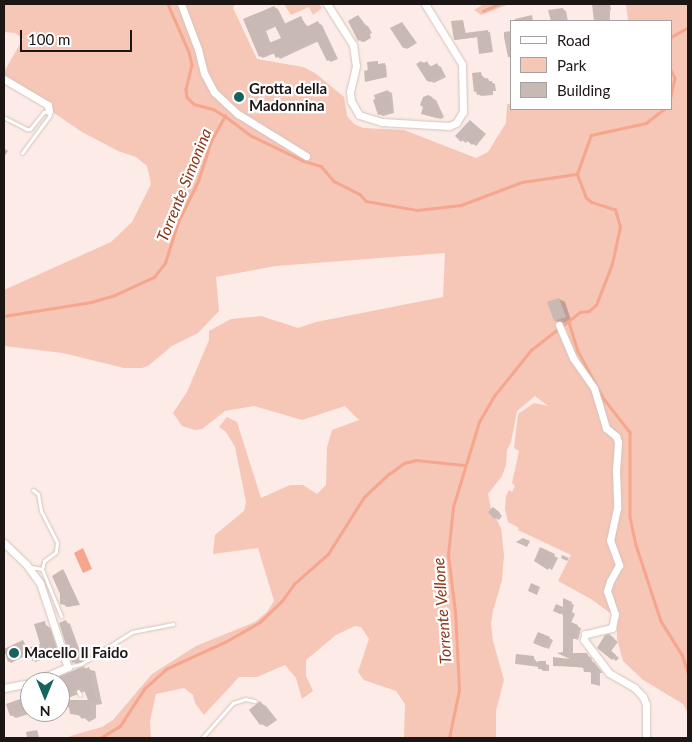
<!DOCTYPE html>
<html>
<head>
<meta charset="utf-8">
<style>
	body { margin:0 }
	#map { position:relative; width:692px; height:742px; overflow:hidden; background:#fcebe6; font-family:Lato,sans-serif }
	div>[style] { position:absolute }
	.green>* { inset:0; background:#f6c6b7 }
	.water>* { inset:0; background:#f5a68d }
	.shadow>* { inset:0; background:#0003 }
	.stream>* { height:2.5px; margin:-1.25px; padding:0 1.25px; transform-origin:1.25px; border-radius:1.25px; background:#f5a68d }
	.building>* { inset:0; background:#c9b9b4 }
	.roads { filter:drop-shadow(0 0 1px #d3c3be) drop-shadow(0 0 1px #d3c3be) }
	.service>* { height:3px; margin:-1.5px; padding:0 1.5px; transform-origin:1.5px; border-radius:1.5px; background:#fff }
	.minor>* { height:7px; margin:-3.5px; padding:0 3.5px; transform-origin:3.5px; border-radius:3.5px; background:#fff }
	.dots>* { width:14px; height:14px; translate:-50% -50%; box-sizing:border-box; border:2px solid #fff; border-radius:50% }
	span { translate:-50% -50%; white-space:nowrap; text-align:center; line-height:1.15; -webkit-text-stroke:4.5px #fff; paint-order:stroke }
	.poi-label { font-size:15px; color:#1c1614; font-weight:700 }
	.left { translate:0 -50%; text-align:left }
	.water-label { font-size:16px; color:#8c3618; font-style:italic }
	.frame { position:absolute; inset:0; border:5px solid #1c1614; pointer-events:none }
	.legend { position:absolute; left:510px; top:20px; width:162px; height:90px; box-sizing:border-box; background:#fff; border:1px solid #a4a2a1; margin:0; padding:6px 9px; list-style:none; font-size:15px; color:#1c1614 }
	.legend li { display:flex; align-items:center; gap:10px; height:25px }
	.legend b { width:25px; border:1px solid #a4a2a1 }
	.north { position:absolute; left:20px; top:672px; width:50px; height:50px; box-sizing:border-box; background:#fff; border:1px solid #a4a2a1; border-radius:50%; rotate:180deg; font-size:14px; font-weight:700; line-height:20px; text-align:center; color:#1c1614 }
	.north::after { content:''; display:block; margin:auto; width:18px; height:22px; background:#16645e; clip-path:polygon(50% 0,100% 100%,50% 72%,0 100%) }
	.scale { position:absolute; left:20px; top:30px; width:112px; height:22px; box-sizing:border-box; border:2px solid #1c1614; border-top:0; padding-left:6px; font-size:15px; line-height:18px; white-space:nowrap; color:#1c1614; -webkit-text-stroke:4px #fff; paint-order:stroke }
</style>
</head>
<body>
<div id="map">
	<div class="green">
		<div style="clip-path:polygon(4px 4px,235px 4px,233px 8px,257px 59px,303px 67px,315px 73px,344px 97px,347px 116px,354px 124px,363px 128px,404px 130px,476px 158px,488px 152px,506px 123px,507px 104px,511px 104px,511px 109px,671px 109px,671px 21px,628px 21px,626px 4px,688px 4px,688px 713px,683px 704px,643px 680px,623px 661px,617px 639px,617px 618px,591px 599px,558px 581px,571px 555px,518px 530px,519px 528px,508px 522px,505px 509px,506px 496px,509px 490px,512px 492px,515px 486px,512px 483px,519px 451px,514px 448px,518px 414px,534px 403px,548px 406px,535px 396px,517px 411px,511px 442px,507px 450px,506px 465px,502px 476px,488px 494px,491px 509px,501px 528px,504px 555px,502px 580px,493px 611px,491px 624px,493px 641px,504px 680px,496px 711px,496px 738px,404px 738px,405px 704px,396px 691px,364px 680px,358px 672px,369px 639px,361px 627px,355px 626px,336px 635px,306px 660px,306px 676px,313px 691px,302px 699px,296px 678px,285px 665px,257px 677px,239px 677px,204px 715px,195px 703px,193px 695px,184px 688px,156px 694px,150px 721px,151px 738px,70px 738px,70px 736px,102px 727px,113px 720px,152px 674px,196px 646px,255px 622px,267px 612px,274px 601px,258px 548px,213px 554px,215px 535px,244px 511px,246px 502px,235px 447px,226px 432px,219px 427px,227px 417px,237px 422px,261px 498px,290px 485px,303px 485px,317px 494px,326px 485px,327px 447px,332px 430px,359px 420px,345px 406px,302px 420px,254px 406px,225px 411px,202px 429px,195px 430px,182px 426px,173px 413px,187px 392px,209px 340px,209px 331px,231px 319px,261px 316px,298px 328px,316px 322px,443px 297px,445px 253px,276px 266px,216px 277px,219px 311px,198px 333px,172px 346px,148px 366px,142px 368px,124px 368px,63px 353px,4px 346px,4px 290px,111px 242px,132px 222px,151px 184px,147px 166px,136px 157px,118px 151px,82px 132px,7px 81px,4px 76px,5px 70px,23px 39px,15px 33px,4px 32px)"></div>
		<div style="clip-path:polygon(284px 4px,311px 4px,320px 5px,322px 8px,313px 15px,309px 7px,291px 15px)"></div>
		<div style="clip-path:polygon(484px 4px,509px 4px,481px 15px,474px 10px)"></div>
	</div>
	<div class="water">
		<div style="clip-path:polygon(83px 548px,92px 569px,83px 573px,74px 553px)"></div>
	</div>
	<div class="shadow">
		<div style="clip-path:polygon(593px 4px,610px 4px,610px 21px,595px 21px)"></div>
		<div style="clip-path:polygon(evenodd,274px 7px,278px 9px,286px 25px,301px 18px,308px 27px,318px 23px,322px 25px,338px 59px,331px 62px,328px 60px,319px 41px,280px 59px,275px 53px,263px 58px,260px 56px,244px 20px,274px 7px,277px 26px,283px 39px,271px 44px,266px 31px,277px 26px)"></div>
		<div style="clip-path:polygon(563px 9px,566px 11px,568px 21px,552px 21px,549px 11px)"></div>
		<div style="clip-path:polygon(463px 21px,466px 34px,490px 32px,493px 52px,480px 53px,478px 37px,455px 40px)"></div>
		<div style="clip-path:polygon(402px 23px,417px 43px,407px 49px,403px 47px)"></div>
		<div style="clip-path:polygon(364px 25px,368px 26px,372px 33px,370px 34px,371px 38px,364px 42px,359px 40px)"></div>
		<div style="clip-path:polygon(421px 62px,427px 63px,432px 67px,437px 65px,441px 67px,446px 77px,434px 83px,430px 81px)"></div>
		<div style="clip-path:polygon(368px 64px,386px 65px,387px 77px,367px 81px)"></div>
		<div style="clip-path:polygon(480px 74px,486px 79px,495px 84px,496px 91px,493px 91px,493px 95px,481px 96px,475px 91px)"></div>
		<div style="clip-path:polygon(388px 91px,392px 93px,394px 113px,383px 116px,379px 114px,375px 96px)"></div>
		<div style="clip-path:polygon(432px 98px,436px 100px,444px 117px,441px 119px,426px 115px,424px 107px)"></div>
		<div style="clip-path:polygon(474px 124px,486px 134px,476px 146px,468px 140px,466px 143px,456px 136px)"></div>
		<div style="clip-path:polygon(4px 148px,8px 151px,4px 157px)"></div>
		<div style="clip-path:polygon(559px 299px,565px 302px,571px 320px,561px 324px,555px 320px)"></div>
		<div style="clip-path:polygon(497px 510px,502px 516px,499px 520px,495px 518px)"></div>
		<div style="clip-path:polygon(541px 549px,558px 558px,552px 570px,535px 560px)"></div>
		<div style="clip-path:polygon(562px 555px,569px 558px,567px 561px,561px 558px)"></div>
		<div style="clip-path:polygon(63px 570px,64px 571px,80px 605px,68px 607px,60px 601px)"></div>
		<div style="clip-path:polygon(571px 603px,574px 605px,572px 612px,575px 614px,571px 623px,581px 628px,578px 640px,573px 638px,573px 654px,591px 657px,593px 663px,603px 673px,600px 673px,600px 686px,592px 684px,592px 673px,585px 671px,585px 668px,555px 665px,575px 660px,564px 654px,564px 615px,558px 613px,556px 606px,564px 609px)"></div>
		<div style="clip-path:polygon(66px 622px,70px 624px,84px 662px,77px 664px,73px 662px)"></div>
		<div style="clip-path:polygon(44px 623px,51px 629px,59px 654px,35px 662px,30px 653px,11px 663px,9px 661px,4px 651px,23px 642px,28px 649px,41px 645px)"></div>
		<div style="clip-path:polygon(538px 633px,553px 640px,549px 649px,538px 644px)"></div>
		<div style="clip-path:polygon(613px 638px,618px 642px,611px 651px,619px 658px,616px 661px,599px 648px)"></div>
		<div style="clip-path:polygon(533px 657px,537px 662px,549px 665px,549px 671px,543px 671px,539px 667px,517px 664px)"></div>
		<div style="clip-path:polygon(84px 668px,95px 671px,102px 704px,96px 705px,96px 718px,89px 722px,82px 716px,71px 714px,70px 709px,67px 706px,89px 701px,86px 691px,68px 698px,60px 694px,60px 682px,47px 682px)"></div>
		<div style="clip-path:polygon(30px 689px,30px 707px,27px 708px,29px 714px,16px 718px,11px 715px,28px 697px)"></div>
		<div style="clip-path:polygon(260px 703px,266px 706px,277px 720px,267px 727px,261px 724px)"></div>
	</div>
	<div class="stream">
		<div style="left:168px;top:4px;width:52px;rotate:66.4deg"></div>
		<div style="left:189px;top:52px;width:13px;rotate:77deg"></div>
		<div style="left:192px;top:65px;width:25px;rotate:104deg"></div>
		<div style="left:186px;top:89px;width:8px;rotate:83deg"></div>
		<div style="left:187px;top:97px;width:10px;rotate:45deg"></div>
		<div style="left:194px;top:104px;width:20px;rotate:15deg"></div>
		<div style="left:213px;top:109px;width:14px;rotate:30deg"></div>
		<div style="left:483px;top:11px;width:17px;rotate:-24deg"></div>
		<div style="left:671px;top:37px;width:20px;rotate:-30deg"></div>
		<div style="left:671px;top:70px;width:9px;rotate:63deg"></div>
		<div style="left:675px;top:78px;width:19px;rotate:102deg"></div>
		<div style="left:4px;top:316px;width:88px;rotate:-9.1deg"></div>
		<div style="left:91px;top:302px;width:25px;rotate:-16deg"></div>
		<div style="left:115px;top:295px;width:43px;rotate:-24.8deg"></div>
		<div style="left:154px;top:277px;width:18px;rotate:-52deg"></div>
		<div style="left:165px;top:263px;width:43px;rotate:-72.4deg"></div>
		<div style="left:178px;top:222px;width:46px;rotate:-64deg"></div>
		<div style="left:198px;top:181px;width:42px;rotate:-72deg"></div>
		<div style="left:211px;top:141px;width:29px;rotate:-61deg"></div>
		<div style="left:225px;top:116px;width:34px;rotate:37deg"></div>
		<div style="left:252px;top:136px;width:58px;rotate:25.7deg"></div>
		<div style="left:304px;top:161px;width:18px;rotate:16deg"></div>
		<div style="left:321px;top:166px;width:20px;rotate:49deg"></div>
		<div style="left:334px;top:181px;width:29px;rotate:27deg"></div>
		<div style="left:360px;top:194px;width:9px;rotate:49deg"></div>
		<div style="left:366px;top:201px;width:52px;rotate:10deg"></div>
		<div style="left:417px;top:210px;width:44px;rotate:-6.5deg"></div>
		<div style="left:461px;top:205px;width:65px;rotate:-20.7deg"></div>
		<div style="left:522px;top:182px;width:56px;rotate:-8.3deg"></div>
		<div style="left:569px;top:322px;width:30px;rotate:73deg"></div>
		<div style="left:578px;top:351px;width:55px;rotate:61.6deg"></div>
		<div style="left:604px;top:399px;width:42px;rotate:51.8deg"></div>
		<div style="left:630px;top:432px;width:85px;rotate:90deg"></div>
		<div style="left:630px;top:517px;width:29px;rotate:78deg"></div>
		<div style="left:636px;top:545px;width:80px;rotate:71.8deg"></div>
		<div style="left:661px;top:621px;width:39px;rotate:58deg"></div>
		<div style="left:682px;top:654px;width:19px;rotate:72deg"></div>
		<div style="left:100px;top:738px;width:23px;rotate:-31deg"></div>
		<div style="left:120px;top:726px;width:44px;rotate:-57deg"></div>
		<div style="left:144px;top:689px;width:30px;rotate:-42deg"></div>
		<div style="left:166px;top:669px;width:65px;rotate:-24.6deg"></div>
		<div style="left:225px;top:642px;width:40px;rotate:-29.7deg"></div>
		<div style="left:260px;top:622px;width:30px;rotate:-44deg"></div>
		<div style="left:282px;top:601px;width:21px;rotate:-55deg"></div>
		<div style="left:294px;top:584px;width:45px;rotate:-41.4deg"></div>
		<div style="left:328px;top:554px;width:67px;rotate:-57.7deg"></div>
		<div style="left:364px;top:497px;width:34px;rotate:-43deg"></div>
		<div style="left:389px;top:474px;width:19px;rotate:-36deg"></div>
		<div style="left:404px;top:463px;width:12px;rotate:-14deg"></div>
		<div style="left:416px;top:460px;width:48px;rotate:5.9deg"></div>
		<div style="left:449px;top:738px;width:49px;rotate:-78.2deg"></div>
		<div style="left:459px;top:690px;width:78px;rotate:-92.9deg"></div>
		<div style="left:455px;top:612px;width:57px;rotate:-97deg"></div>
		<div style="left:448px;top:555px;width:48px;rotate:-84.1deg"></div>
		<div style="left:453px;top:507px;width:89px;rotate:-73deg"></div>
		<div style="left:479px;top:422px;width:30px;rotate:-60deg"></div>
		<div style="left:494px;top:396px;width:59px;rotate:-51.2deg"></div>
		<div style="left:531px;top:350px;width:62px;rotate:-37.8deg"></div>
		<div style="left:580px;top:312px;width:9px;rotate:-6deg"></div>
		<div style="left:589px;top:311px;width:9px;rotate:-41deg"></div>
		<div style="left:596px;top:305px;width:44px;rotate:-68.7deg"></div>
		<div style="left:612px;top:264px;width:38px;rotate:-78deg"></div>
		<div style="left:620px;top:227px;width:18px;rotate:-106deg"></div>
		<div style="left:615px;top:210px;width:25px;rotate:-162deg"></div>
		<div style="left:591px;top:202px;width:6px;rotate:-141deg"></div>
		<div style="left:586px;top:198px;width:26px;rotate:-111deg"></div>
		<div style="left:577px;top:174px;width:41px;rotate:-70.3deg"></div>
		<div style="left:591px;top:135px;width:56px;rotate:-12.3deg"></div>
		<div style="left:646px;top:123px;width:23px;rotate:-38deg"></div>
	</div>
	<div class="building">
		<div style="clip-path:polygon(592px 4px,610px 4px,611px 10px,609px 10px,607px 21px,594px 21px)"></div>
		<div style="clip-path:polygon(evenodd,274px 6px,284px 24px,301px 16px,306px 27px,318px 21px,335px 57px,327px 61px,316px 39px,276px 58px,272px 50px,259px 57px,243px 19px,274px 6px,274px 24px,281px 38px,269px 43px,263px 29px,274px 24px)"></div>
		<div style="clip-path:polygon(563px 8px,565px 21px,551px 21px,548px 10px)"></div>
		<div style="clip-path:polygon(358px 15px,371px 32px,369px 34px,370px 37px,362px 42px,360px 40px,358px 41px,348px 21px)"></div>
		<div style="clip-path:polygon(532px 15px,533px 21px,515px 21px,515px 19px)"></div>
		<div style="clip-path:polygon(463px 20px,465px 33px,488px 30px,492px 52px,479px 54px,477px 37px,454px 40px,451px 21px)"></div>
		<div style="clip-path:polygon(402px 22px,415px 41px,403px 48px,390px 28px)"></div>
		<div style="clip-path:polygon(511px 31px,511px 57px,508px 57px,504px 37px,504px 32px)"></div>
		<div style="clip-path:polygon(378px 61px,378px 64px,385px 63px,386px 77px,365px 82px,364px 71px,368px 70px,367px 62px)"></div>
		<div style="clip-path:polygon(421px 61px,423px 64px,427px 61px,430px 67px,437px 63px,443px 75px,430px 82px,427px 81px,416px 64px)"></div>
		<div style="clip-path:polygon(481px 72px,483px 79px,488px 78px,489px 81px,492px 81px,493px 89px,490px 90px,490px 93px,477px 95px,476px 91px,474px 92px,472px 73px)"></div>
		<div style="clip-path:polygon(388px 90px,392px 107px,390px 108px,391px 111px,378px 115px,373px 100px,375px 99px,374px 95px)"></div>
		<div style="clip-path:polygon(428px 95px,432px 97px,440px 114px,437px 118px,421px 114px,423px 107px,420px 105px,423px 97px)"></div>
		<div style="clip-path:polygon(470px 120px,483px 132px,472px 145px,464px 138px,461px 142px,455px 136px)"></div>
		<div style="clip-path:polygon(559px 298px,566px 317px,554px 321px,547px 302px)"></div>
		<div style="clip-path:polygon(493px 507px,500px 513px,494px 519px,488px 512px)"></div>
		<div style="clip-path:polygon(523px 538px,530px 541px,527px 547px,516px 542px)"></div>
		<div style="clip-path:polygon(540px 547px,555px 554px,548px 570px,534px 561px)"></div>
		<div style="clip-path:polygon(63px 569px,79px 604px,66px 607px,65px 605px,60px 604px,60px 594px,52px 576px)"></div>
		<div style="clip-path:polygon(531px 583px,540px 587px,537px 595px,528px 591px)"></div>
		<div style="clip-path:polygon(563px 598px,572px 602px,568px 609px,572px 611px,568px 621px,578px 625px,574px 639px,569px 637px,569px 653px,587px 653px,591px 662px,594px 662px,601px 671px,597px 671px,597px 684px,591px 684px,591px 672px,584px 672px,583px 667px,553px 666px,553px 657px,570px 659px,557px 653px,563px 652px,563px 608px,560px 614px,553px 611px,556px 604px,563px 607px)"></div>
		<div style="clip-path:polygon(66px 620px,81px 660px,72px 663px,59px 623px)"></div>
		<div style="clip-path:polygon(45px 621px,46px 627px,49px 627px,57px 652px,32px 661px,28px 651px,8px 662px,4px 649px,23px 640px,27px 648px,40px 644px,34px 624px)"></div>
		<div style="clip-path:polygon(538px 632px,550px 637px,545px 648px,533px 643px)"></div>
		<div style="clip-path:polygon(609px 634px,615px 639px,608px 648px,616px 655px,612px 660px,597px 648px,605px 635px)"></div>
		<div style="clip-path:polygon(516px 654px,534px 656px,533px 665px,515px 664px)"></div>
		<div style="clip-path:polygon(538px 661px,546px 661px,546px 669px,538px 669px)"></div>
		<div style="clip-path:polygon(84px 666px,85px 669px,89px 667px,97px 701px,91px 703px,91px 715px,82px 719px,78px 714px,70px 714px,69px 707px,66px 707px,63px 700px,88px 700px,83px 687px,62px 696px,60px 682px,46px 682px)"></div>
		<div style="clip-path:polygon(30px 688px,30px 704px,22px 705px,24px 711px,10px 716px,6px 704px,26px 697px,24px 690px)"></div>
		<div style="clip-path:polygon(260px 701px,272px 716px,260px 725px,249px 710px)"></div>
		<div style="clip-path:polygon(37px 730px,39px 737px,27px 738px,26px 732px)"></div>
	</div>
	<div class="roads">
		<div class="service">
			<div style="left:5px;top:118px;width:25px;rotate:27deg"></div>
			<div style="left:27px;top:129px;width:3px"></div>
			<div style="left:30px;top:129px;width:22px;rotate:-51deg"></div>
			<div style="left:44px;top:112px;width:5px;rotate:-11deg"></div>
			<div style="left:49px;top:111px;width:4px;rotate:76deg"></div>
			<div style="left:50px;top:115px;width:47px;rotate:126.4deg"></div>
			<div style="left:33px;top:490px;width:6px;rotate:39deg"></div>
			<div style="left:38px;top:494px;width:17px;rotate:80deg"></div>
			<div style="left:41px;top:511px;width:35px;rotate:63deg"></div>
			<div style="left:57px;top:542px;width:10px;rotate:96deg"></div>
			<div style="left:56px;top:552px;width:15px;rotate:143deg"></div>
			<div style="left:44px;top:561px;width:8px;rotate:104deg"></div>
			<div style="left:42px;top:569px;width:51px;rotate:68deg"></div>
			<div style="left:31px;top:567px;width:11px;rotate:10deg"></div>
			<div style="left:68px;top:667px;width:13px;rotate:-13deg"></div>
			<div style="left:81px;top:664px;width:60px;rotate:-32.1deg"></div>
			<div style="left:132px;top:632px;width:42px;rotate:-11deg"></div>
			<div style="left:78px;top:691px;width:4px;rotate:63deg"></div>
			<div style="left:202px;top:738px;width:47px;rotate:-48.5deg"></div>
			<div style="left:233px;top:703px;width:13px;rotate:-18deg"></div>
			<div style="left:245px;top:699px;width:10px;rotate:11deg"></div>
		</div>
		<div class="minor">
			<div style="left:181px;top:4px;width:48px;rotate:69.3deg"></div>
			<div style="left:198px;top:49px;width:25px;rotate:76deg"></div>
			<div style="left:204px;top:73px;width:21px;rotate:62deg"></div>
			<div style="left:214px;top:92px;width:33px;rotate:43deg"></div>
			<div style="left:238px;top:114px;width:80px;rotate:31.7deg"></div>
			<div style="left:327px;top:4px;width:49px;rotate:57.6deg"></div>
			<div style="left:353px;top:45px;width:21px;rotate:82deg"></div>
			<div style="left:356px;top:66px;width:27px;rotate:103deg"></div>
			<div style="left:350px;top:92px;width:9px;rotate:84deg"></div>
			<div style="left:351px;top:101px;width:16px;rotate:60deg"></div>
			<div style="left:359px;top:115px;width:24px;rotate:17deg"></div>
			<div style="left:382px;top:122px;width:67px;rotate:3.4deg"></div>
			<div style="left:449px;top:126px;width:8px;rotate:-23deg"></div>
			<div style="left:456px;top:123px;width:13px;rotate:-58deg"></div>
			<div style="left:463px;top:112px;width:48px;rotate:-91.2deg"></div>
			<div style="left:462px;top:64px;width:70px;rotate:-121.7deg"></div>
			<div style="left:4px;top:79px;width:51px;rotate:30.6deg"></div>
			<div style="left:48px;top:105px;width:6px;rotate:81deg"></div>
			<div style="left:559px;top:325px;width:36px;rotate:67deg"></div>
			<div style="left:573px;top:358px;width:37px;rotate:55deg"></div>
			<div style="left:594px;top:388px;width:42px;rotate:73.3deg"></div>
			<div style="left:606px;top:428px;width:13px;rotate:39deg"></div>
			<div style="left:616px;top:436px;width:6px;rotate:72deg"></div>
			<div style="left:618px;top:442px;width:28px;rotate:94deg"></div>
			<div style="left:616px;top:470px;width:38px;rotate:88deg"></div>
			<div style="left:617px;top:508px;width:33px;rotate:102deg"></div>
			<div style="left:610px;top:540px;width:27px;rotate:70deg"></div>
			<div style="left:619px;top:565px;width:18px;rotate:119deg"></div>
			<div style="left:610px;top:581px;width:10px;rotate:107deg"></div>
			<div style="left:607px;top:591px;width:24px;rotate:71deg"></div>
			<div style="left:615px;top:614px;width:14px;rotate:102deg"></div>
			<div style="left:612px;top:628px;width:28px;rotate:167deg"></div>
			<div style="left:585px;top:634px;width:6px;rotate:99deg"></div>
			<div style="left:584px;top:640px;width:41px;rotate:52.9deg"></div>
			<div style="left:609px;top:673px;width:30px;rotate:30deg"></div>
			<div style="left:635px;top:688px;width:12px;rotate:48deg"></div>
			<div style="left:643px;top:697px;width:8px;rotate:67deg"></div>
			<div style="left:646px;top:704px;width:34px;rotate:90deg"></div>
			<div style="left:4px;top:543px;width:30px;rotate:44deg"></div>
			<div style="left:26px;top:564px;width:24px;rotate:54deg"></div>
			<div style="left:40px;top:583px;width:86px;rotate:71.8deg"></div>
			<div style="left:67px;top:665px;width:2px;rotate:63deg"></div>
			<div style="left:68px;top:667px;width:38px;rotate:157deg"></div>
			<div style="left:4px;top:688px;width:26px;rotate:-11deg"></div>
		</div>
	</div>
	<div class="dots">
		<div style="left:239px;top:97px;background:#16645e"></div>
		<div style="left:14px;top:653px;background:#16645e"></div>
	</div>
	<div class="poi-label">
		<span class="left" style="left:249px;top:97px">Grotta della<br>Madonnina</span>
		<span class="left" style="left:24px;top:653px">Macello Il Faido</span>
	</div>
	<div class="water-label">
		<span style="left:184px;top:185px;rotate:-68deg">Torrente Simonina</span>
		<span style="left:442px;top:611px;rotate:-94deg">Torrente Vellone</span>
	</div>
	<div class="frame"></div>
	<ul class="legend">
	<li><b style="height:6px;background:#fff"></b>Road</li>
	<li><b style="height:14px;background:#f6c6b7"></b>Park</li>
	<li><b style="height:14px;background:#c9b9b4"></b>Building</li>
	</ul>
	<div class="north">N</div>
	<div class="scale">100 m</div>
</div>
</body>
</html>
